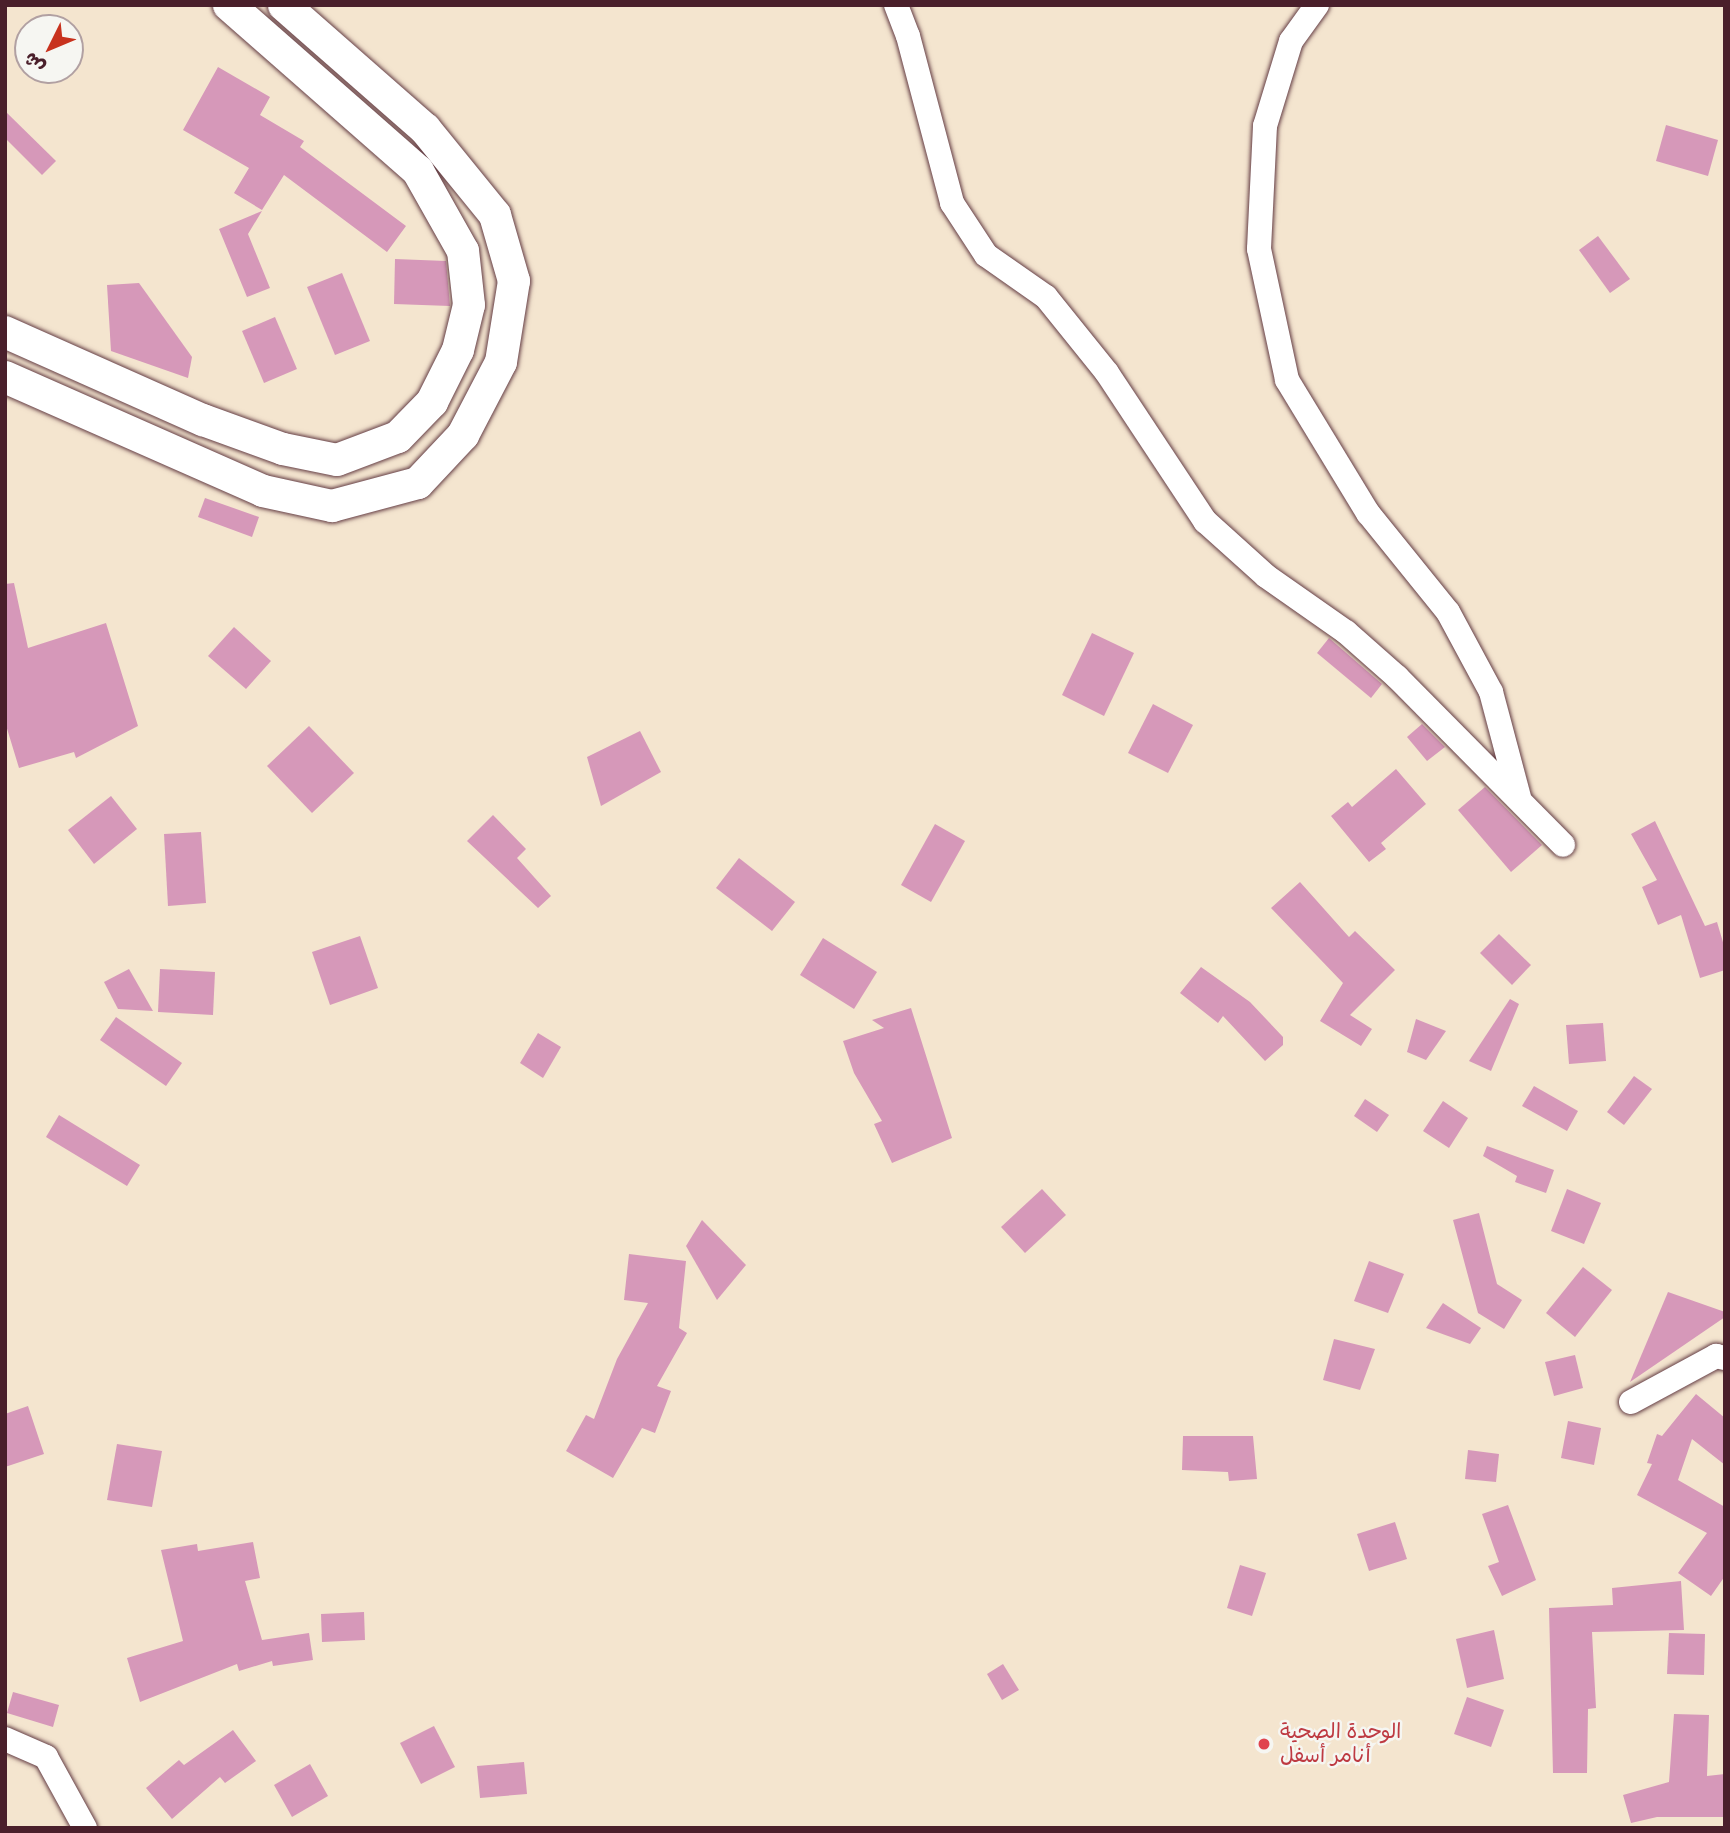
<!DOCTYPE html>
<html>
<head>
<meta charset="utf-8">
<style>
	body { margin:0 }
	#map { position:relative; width:1730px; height:1833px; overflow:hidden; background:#f4e5cf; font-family:"Balsamiq Sans","Playpen Sans Arabic",sans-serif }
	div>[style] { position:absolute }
	.building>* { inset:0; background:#d698b9 }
	.roads { filter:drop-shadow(0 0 2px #643d44) drop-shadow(0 0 2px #643d44) }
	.minor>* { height:24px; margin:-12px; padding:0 12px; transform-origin:12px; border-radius:12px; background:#fff }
	.tertiary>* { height:32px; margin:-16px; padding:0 16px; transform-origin:16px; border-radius:16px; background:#fff }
	.dots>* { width:19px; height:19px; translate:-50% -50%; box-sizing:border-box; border:4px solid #f6f6f2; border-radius:50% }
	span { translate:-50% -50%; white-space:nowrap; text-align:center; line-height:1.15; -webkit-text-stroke:5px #f6f6f2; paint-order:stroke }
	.health-label { font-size:21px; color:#be3a42 }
	.left { translate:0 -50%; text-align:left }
	.frame { position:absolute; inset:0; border:7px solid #4a1f2b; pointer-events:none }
	.north { position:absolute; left:14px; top:14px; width:70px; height:70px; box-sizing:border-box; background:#f6f6f2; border:2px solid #b1a0a2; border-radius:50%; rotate:227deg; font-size:19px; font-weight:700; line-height:28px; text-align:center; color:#4a1f2b }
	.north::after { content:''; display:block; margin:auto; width:24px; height:32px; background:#c8321e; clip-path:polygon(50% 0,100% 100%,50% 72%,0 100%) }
</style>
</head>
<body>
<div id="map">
	<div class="building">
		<div style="clip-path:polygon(218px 67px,270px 97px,260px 115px,304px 141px,300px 147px,406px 226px,387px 252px,284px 175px,262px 210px,234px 193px,249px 168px,183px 130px)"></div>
		<div style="clip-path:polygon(5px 111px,56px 161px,42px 175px,5px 138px)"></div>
		<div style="clip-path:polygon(1666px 125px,1718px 140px,1708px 176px,1656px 161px)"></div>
		<div style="clip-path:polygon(262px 211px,248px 234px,270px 288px,247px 297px,219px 229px)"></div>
		<div style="clip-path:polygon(1598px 236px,1630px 279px,1610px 293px,1579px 250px)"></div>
		<div style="clip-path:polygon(395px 259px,446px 261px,450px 306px,394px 304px)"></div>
		<div style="clip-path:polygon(342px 273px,370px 341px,335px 355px,307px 287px)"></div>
		<div style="clip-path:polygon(139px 283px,192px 357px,188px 378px,111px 351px,107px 285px)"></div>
		<div style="clip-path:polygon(275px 317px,297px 369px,264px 383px,242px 331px)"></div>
		<div style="clip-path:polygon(205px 498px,259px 517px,252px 537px,198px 517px)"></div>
		<div style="clip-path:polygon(14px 583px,28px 648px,106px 623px,138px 726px,76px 758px,74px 752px,19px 768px,5px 722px,5px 584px)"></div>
		<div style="clip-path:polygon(234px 627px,271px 661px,246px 689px,208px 656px)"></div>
		<div style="clip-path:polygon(1092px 633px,1134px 653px,1104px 716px,1062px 695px)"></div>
		<div style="clip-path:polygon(1329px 638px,1382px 684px,1371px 698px,1317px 653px)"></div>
		<div style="clip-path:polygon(1153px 704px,1193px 725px,1168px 773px,1128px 753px)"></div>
		<div style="clip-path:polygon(1422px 724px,1445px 747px,1427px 761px,1407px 737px)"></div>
		<div style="clip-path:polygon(309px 726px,354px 773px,312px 813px,267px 766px)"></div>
		<div style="clip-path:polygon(640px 731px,661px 772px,601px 806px,587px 757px)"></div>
		<div style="clip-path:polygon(1396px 769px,1426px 804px,1381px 843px,1386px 849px,1369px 862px,1331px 816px,1348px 802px,1352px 807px)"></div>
		<div style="clip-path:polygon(1485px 787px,1542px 845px,1511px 872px,1458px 810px)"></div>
		<div style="clip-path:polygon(111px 796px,137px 829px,94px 864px,68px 830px)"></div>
		<div style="clip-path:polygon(493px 815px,526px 849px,517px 858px,551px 896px,538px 908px,467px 841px)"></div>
		<div style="clip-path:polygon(1655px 821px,1705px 926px,1717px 922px,1725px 949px,1725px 970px,1700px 978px,1681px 915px,1658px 925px,1642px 887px,1657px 880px,1631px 834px)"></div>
		<div style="clip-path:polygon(935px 824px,965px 841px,931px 902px,901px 885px)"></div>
		<div style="clip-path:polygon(201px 832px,206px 903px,168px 906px,164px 834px)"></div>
		<div style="clip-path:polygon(739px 858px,795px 902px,772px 931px,716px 888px)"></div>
		<div style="clip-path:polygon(1300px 882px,1349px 937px,1355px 931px,1395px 970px,1350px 1015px,1372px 1029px,1361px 1046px,1320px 1021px,1343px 983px,1271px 908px)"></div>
		<div style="clip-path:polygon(1499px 934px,1531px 965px,1512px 985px,1480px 953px)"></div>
		<div style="clip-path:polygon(360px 936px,378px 988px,330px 1005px,312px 952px)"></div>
		<div style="clip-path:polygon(823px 938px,877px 972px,854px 1009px,800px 975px)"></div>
		<div style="clip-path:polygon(1201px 967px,1250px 1002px,1283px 1037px,1283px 1045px,1265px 1061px,1223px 1016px,1218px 1023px,1180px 993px)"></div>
		<div style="clip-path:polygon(129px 969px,153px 1011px,118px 1009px,104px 982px)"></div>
		<div style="clip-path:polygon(160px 969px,215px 972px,213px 1015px,158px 1012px)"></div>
		<div style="clip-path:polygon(1510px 999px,1519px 1004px,1491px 1071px,1469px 1061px)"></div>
		<div style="clip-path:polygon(911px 1008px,952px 1138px,892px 1163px,874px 1124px,882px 1121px,854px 1073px,843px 1041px,884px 1028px,872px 1020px)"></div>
		<div style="clip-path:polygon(116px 1017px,182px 1063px,166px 1086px,100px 1040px)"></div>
		<div style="clip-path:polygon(1416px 1019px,1446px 1031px,1426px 1060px,1407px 1052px)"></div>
		<div style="clip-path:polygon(1603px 1023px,1606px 1061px,1569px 1064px,1566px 1025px)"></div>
		<div style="clip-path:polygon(538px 1033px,561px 1047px,543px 1078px,520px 1063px)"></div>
		<div style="clip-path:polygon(1634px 1076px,1652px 1089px,1624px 1125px,1607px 1112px)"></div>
		<div style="clip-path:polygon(1534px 1086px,1578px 1111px,1567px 1131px,1522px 1106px)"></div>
		<div style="clip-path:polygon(1365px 1099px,1389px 1115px,1377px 1132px,1354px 1116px)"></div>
		<div style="clip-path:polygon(1443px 1101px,1468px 1118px,1449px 1148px,1423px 1131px)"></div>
		<div style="clip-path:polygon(59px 1115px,140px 1165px,127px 1186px,46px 1137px)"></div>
		<div style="clip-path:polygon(1487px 1146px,1554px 1170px,1546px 1193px,1515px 1182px,1517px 1176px,1483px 1156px)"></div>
		<div style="clip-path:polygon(1042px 1189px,1066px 1215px,1025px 1253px,1001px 1227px)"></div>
		<div style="clip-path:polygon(1567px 1189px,1601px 1203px,1584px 1244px,1551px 1231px)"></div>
		<div style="clip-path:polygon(1479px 1213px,1497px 1284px,1522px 1300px,1504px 1329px,1478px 1313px,1453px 1220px)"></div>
		<div style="clip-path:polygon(702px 1220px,746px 1265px,717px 1300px,686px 1246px)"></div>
		<div style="clip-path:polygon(629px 1254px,686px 1261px,679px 1328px,687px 1333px,657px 1386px,671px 1391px,655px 1433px,642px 1428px,613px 1478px,566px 1451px,586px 1415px,594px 1419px,617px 1359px,648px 1303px,624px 1300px)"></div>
		<div style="clip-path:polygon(1369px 1261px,1404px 1274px,1388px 1313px,1354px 1301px)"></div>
		<div style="clip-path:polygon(1583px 1267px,1612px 1290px,1575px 1337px,1546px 1313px)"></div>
		<div style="clip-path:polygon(1668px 1292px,1725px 1312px,1725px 1317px,1630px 1382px)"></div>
		<div style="clip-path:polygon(1443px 1303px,1481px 1328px,1470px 1344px,1426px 1328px)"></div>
		<div style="clip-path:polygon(1334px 1339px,1375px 1349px,1360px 1390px,1323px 1380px)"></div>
		<div style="clip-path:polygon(1575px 1355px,1583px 1388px,1554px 1396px,1545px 1362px)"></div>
		<div style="clip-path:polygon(1696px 1394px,1725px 1418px,1725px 1465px,1692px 1439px,1678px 1480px,1725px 1507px,1725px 1576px,1711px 1596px,1678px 1573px,1707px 1533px,1637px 1495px,1652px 1464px,1647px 1463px,1657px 1434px,1662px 1436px)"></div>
		<div style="clip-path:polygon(28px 1406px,44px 1454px,5px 1467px,5px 1414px)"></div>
		<div style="clip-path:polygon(1568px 1421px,1601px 1428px,1594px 1465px,1561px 1458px)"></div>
		<div style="clip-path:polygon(1183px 1436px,1253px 1436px,1257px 1479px,1229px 1481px,1228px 1472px,1182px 1470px)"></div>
		<div style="clip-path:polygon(117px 1444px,162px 1451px,152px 1507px,107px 1500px)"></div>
		<div style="clip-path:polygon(1468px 1450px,1499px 1454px,1496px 1482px,1465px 1479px)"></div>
		<div style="clip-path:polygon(1508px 1505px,1536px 1580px,1502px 1596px,1488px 1566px,1499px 1562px,1482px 1514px)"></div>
		<div style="clip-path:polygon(1395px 1522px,1407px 1559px,1369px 1571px,1357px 1534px)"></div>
		<div style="clip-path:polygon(253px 1542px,260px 1578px,245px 1581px,262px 1640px,309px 1633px,313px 1660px,273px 1666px,272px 1661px,239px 1671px,237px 1664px,140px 1702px,127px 1658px,183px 1641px,161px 1550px,197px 1544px,198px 1551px)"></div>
		<div style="clip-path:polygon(1240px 1565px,1266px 1573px,1252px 1616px,1227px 1608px)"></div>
		<div style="clip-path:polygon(1681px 1581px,1684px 1630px,1592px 1632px,1596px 1708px,1588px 1709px,1587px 1773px,1553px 1773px,1549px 1608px,1613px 1605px,1612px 1588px)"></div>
		<div style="clip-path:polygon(364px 1612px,365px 1640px,322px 1642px,321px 1614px)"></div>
		<div style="clip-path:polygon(1494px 1630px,1504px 1679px,1467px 1688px,1456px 1639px)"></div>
		<div style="clip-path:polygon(1669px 1633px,1705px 1634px,1704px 1675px,1667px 1674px)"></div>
		<div style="clip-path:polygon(1003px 1664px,1019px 1690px,1002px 1700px,987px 1674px)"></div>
		<div style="clip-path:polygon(13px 1692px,59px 1705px,53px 1727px,7px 1713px)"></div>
		<div style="clip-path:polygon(1467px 1697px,1504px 1710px,1491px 1747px,1454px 1734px)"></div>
		<div style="clip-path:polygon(1674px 1714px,1709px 1715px,1707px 1776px,1725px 1774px,1725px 1817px,1657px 1817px,1631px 1823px,1623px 1795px,1669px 1782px)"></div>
		<div style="clip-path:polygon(434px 1726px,455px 1767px,421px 1784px,400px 1743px)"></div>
		<div style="clip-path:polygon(233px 1730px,256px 1761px,225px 1783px,220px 1777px,172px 1819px,146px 1788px,179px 1760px,184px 1765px)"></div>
		<div style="clip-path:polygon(524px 1762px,527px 1794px,480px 1798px,477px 1766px)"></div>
		<div style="clip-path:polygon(310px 1764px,328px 1796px,292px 1817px,274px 1785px)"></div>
	</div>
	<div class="roads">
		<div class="minor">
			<div style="left:896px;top:5px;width:33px;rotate:69deg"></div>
			<div style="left:908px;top:36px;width:173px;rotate:75.2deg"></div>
			<div style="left:952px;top:203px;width:62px;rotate:56.8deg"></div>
			<div style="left:986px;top:255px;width:73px;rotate:35deg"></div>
			<div style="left:1046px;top:297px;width:97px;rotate:51.2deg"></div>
			<div style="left:1107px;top:373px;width:178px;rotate:56.5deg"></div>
			<div style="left:1205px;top:521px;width:82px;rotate:42deg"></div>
			<div style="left:1266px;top:576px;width:98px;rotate:35deg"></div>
			<div style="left:1346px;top:632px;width:68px;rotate:41.4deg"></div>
			<div style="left:1397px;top:677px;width:236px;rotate:45.3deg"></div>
			<div style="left:1317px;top:5px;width:44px;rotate:125.8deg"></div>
			<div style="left:1291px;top:41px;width:89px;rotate:107deg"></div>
			<div style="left:1265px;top:126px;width:123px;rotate:92.8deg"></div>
			<div style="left:1259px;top:249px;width:134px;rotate:77.9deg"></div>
			<div style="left:1287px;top:380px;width:156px;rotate:58.7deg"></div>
			<div style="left:1368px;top:513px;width:127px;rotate:51.1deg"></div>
			<div style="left:1448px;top:612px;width:91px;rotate:61.7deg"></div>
			<div style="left:1491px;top:692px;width:109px;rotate:75.1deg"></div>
			<div style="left:1631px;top:1402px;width:97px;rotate:-28.4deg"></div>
			<div style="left:1716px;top:1356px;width:9px;rotate:13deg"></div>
			<div style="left:5px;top:1739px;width:45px;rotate:23.7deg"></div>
			<div style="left:46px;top:1757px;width:81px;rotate:61.2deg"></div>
		</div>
		<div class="tertiary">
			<div style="left:5px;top:332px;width:217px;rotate:24deg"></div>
			<div style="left:203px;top:420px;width:85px;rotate:19.9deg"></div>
			<div style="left:283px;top:449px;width:55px;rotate:11.5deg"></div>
			<div style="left:337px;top:460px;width:65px;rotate:-20.7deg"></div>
			<div style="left:398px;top:437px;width:49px;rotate:-45.8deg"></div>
			<div style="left:432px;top:402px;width:58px;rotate:-63.4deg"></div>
			<div style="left:458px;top:350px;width:46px;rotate:-76.3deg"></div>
			<div style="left:469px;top:305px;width:54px;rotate:-96.3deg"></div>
			<div style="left:463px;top:251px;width:92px;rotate:-119.4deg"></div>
			<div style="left:418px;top:171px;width:252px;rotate:-138.7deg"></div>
			<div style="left:5px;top:377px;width:282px;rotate:23.8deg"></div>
			<div style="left:263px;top:491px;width:71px;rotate:12.3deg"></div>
			<div style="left:332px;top:506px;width:89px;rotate:-15deg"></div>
			<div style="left:418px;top:483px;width:66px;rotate:-46.8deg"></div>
			<div style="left:463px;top:435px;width:82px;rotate:-62.5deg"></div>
			<div style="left:501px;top:362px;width:82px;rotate:-80.9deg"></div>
			<div style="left:514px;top:281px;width:69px;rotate:-106.1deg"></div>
			<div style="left:495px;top:215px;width:111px;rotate:-129.1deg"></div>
			<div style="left:425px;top:129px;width:188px;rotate:-138.7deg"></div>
		</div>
	</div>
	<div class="dots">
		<div style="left:1264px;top:1744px;background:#e0444e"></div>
	</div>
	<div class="health-label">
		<span class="left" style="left:1280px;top:1744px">الوحدة الصحية<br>أنامر أسفل</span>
	</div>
	<div class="frame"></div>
	<div class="north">ش</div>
</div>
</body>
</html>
